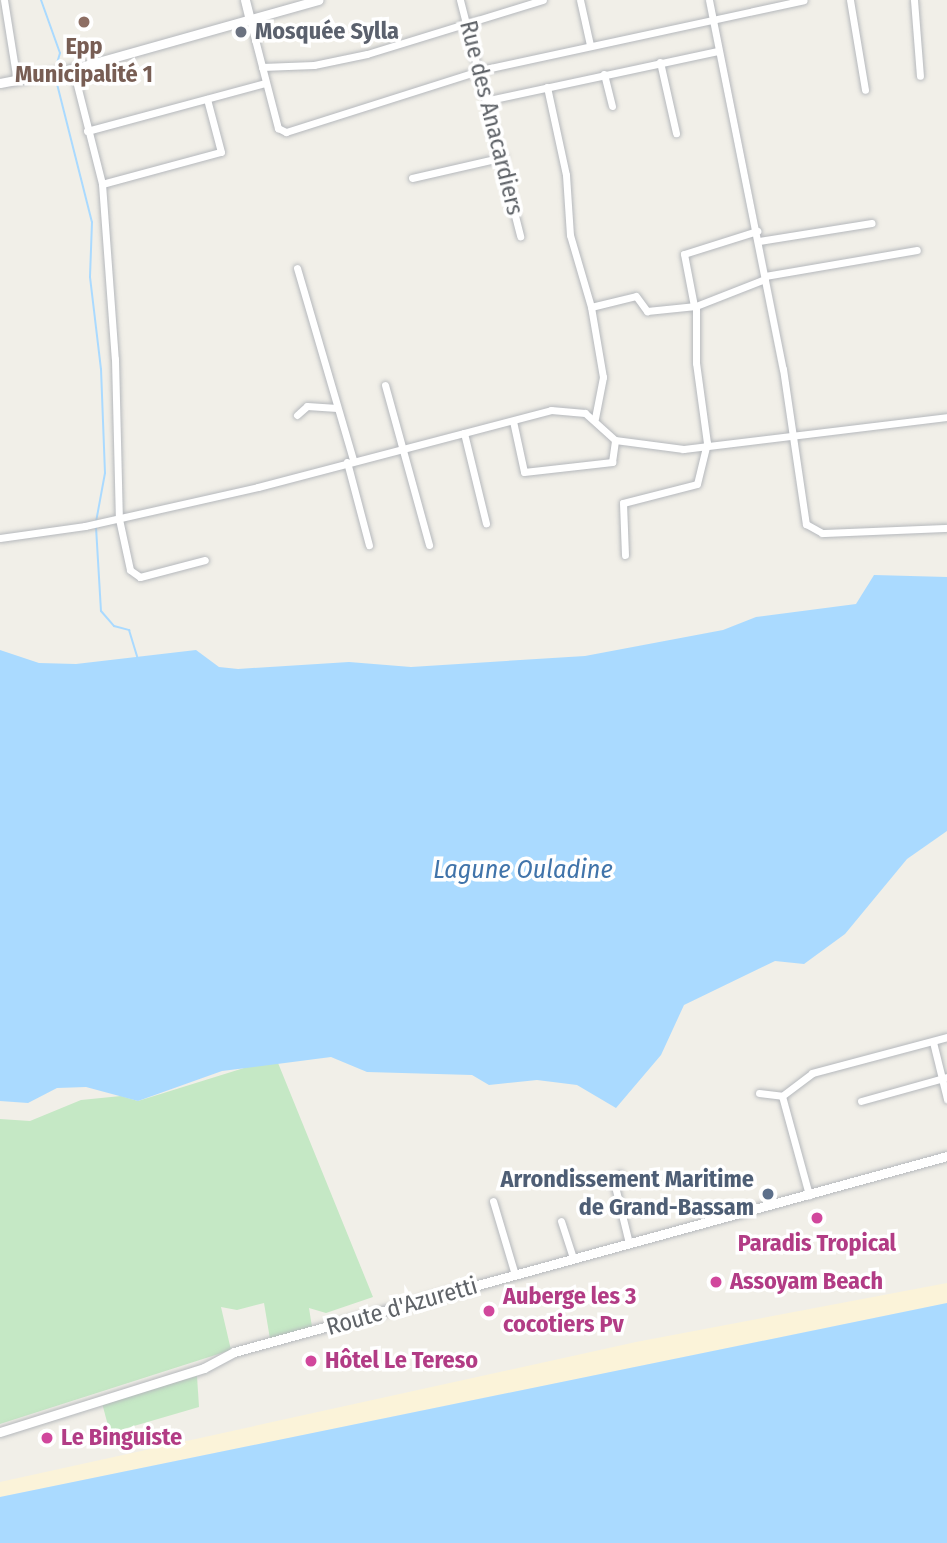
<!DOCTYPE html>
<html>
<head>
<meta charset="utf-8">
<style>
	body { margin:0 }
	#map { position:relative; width:947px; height:1543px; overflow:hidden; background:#f1efe8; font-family:"Fira Sans Condensed",sans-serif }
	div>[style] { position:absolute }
	.green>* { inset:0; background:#c5e8c5 }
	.sand>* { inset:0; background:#fbf3d9 }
	.water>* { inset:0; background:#aadaff }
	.stream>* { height:2px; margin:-1px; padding:0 1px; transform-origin:1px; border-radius:1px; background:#aadaff }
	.roads { filter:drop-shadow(0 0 2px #b5b8bc) drop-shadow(0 0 2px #b5b8bc) }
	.minor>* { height:7px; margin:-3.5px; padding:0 3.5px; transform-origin:3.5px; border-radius:3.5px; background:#fff }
	.tertiary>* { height:9px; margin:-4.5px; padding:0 4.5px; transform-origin:4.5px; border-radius:4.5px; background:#fff }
	.dots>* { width:19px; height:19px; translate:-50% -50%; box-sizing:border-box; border:4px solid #fff; border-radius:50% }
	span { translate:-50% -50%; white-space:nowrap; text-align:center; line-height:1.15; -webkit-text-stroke:7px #fff; paint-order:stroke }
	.worship-label { font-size:24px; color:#5b616d; font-weight:700 }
	.left { translate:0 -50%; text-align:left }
	.education-label { font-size:24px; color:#785e54; font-weight:700 }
	.street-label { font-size:24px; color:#5f6368 }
	.service-label { font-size:24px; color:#4e5e75; font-weight:700 }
	.right { translate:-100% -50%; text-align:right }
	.hotel-label { font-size:24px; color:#b23c85; font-weight:700 }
	.water-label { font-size:26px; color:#4174aa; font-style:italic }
</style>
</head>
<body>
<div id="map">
	<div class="green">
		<div style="clip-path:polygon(276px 1058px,373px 1297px,326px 1313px,309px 1308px,312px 1327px,270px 1339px,264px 1303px,237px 1310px,221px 1307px,231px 1350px,0 1424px,0 1119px,30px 1121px,81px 1100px,121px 1096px,138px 1101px)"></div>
		<div style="clip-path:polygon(197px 1376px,199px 1407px,110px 1433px,102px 1403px)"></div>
	</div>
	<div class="sand">
		<div style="clip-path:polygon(947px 1283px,947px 1303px,0 1497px,0 1482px,636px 1342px)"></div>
	</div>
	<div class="water">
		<div style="clip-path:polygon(874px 575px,947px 577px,947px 831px,907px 859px,845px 934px,804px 964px,775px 961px,684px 1005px,661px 1055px,616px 1108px,577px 1085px,537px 1080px,489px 1085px,472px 1075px,367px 1072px,331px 1057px,222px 1071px,138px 1101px,86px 1087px,57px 1088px,28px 1103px,0 1101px,0 650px,39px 663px,76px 664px,196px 650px,219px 667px,238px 669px,349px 662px,411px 667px,585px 656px,723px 630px,756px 617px,856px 604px)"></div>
		<div style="clip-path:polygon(947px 1303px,947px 1543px,0 1543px,0 1497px)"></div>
	</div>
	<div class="stream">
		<div style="left:41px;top:0;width:56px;rotate:70.3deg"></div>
		<div style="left:60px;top:53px;width:18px;rotate:106deg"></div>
		<div style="left:55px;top:76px;width:151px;rotate:75.8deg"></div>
		<div style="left:92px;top:222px;width:55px;rotate:92.1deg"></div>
		<div style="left:90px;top:277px;width:93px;rotate:83.2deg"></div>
		<div style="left:101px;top:369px;width:104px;rotate:87.8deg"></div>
		<div style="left:105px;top:473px;width:50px;rotate:100.4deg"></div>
		<div style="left:96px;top:527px;width:84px;rotate:86.6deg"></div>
		<div style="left:101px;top:611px;width:20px;rotate:49deg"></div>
		<div style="left:114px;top:626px;width:16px;rotate:15deg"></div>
		<div style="left:129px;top:630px;width:28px;rotate:73deg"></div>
	</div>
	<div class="roads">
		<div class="minor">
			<div style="left:4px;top:0;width:82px;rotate:80.9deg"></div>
			<div style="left:460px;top:0;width:244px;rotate:75.7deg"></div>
			<div style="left:580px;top:0;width:46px;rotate:77.5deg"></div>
			<div style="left:709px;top:0;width:376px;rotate:78.7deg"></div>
			<div style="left:783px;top:369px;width:157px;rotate:81.6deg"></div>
			<div style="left:806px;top:524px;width:18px;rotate:29deg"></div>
			<div style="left:822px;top:533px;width:125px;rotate:-2.3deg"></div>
			<div style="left:850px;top:0;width:91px;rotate:80.5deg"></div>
			<div style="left:914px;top:0;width:76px;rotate:85.5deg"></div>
			<div style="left:250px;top:20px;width:112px;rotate:75.5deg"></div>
			<div style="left:278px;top:128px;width:9px;rotate:27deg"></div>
			<div style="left:286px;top:132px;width:205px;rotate:-17.6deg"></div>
			<div style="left:481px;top:70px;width:330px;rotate:-12.2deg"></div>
			<div style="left:660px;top:62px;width:73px;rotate:77.3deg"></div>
			<div style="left:262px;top:67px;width:52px;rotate:-2.2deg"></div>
			<div style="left:314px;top:65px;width:54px;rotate:-11.7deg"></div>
			<div style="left:367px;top:54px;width:184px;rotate:-17.1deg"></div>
			<div style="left:73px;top:69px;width:119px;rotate:75.8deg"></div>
			<div style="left:102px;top:184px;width:175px;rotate:85.8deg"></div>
			<div style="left:115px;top:359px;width:160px;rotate:88.6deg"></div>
			<div style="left:119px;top:519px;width:52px;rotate:77.8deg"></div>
			<div style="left:130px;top:570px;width:12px;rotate:35deg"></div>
			<div style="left:140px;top:577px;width:67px;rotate:-14.7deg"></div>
			<div style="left:604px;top:74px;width:33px;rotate:76deg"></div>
			<div style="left:547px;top:87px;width:90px;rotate:77.8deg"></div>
			<div style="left:566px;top:175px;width:60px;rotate:86.2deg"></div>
			<div style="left:570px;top:235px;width:75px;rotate:73.7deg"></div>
			<div style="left:591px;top:307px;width:71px;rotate:80.3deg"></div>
			<div style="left:603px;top:377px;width:42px;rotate:101deg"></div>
			<div style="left:489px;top:100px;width:234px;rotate:-12.1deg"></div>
			<div style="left:87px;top:131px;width:184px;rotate:-15.1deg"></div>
			<div style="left:412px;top:178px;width:94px;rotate:-12.9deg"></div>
			<div style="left:102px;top:184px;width:123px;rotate:-15.1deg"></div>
			<div style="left:221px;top:152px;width:55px;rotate:-104.8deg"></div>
			<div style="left:759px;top:241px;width:114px;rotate:-9.1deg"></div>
			<div style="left:297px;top:268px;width:200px;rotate:73.7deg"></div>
			<div style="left:765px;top:276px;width:154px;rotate:-9.7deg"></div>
			<div style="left:694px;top:306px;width:53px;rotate:-100.9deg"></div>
			<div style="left:684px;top:254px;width:77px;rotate:-17.5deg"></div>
			<div style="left:591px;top:307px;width:46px;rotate:-13.7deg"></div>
			<div style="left:636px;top:296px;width:19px;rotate:54deg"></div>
			<div style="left:647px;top:311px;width:49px;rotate:-5.8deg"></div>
			<div style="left:696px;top:306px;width:74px;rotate:-21.4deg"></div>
			<div style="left:385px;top:385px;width:166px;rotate:74.6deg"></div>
			<div style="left:297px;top:415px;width:13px;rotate:-42deg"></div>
			<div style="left:307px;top:406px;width:30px;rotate:4deg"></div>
			<div style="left:513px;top:421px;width:52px;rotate:77.8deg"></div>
			<div style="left:524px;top:472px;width:89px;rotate:-6.5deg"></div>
			<div style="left:612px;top:462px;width:22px;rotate:-82deg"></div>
			<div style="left:464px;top:433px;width:93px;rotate:76.3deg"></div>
			<div style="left:347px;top:462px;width:86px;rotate:75.2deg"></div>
			<div style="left:0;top:538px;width:86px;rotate:-8deg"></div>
			<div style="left:85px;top:526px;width:177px;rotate:-12.7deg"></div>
			<div style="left:258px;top:487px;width:303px;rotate:-14.7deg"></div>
			<div style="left:551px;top:410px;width:34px;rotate:5deg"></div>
			<div style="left:585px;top:413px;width:40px;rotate:42deg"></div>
			<div style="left:615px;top:440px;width:69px;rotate:7.5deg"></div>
			<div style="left:683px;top:449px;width:266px;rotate:-6.9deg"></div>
			<div style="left:625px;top:555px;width:52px;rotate:-92.2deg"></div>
			<div style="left:623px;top:503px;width:76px;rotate:-14.4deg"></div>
			<div style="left:697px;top:484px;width:42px;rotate:-76.3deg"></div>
			<div style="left:707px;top:443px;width:81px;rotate:-97.8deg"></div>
			<div style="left:696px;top:363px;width:57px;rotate:-90deg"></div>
			<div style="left:933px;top:1042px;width:59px;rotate:76.2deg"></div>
			<div style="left:759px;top:1093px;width:23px;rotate:7deg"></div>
			<div style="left:782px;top:1096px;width:38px;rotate:-37deg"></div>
			<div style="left:812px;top:1073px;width:140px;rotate:-14.9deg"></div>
			<div style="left:782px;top:1096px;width:103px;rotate:74.7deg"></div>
			<div style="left:861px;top:1101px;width:89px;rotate:-15.6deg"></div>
			<div style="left:620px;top:1174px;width:8px;rotate:150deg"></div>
			<div style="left:613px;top:1178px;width:67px;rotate:76.2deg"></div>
			<div style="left:493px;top:1201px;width:77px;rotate:73.4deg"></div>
			<div style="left:561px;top:1221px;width:40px;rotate:72deg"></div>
		</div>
		<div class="tertiary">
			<div style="left:245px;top:0;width:21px;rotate:76deg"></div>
			<div style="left:0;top:83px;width:74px;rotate:-10.9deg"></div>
			<div style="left:73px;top:69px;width:255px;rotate:-15.7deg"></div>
			<div style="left:0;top:1432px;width:214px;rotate:-17.4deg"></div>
			<div style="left:204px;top:1368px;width:34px;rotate:-28deg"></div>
			<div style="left:234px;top:1352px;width:739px;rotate:-15.37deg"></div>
		</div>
	</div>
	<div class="dots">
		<div style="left:84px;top:22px;background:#8d6e63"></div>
		<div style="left:241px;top:32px;background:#6b7280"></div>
		<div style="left:768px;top:1194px;background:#5c6f8a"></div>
		<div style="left:817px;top:1218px;background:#d1479c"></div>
		<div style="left:716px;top:1282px;background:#d1479c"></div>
		<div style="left:489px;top:1311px;background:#d1479c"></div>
		<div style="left:311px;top:1361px;background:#d1479c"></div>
		<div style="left:47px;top:1438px;background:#d1479c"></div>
	</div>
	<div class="worship-label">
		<span class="left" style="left:255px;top:32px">Mosquée Sylla</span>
	</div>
	<div class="education-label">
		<span style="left:84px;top:61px">Epp<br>Municipalité 1</span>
	</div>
	<div class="street-label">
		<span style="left:491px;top:118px;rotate:76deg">Rue des Anacardiers</span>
		<span style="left:402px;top:1307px;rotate:-16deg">Route d'Azuretti</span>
	</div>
	<div class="service-label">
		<span class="right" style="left:754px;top:1194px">Arrondissement Maritime<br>de Grand-Bassam</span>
	</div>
	<div class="hotel-label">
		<span style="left:817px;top:1244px">Paradis Tropical</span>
		<span class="left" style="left:730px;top:1282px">Assoyam Beach</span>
		<span class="left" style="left:503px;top:1311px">Auberge les 3<br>cocotiers Pv</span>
		<span class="left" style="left:325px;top:1361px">Hôtel Le Tereso</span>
		<span class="left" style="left:61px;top:1438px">Le Binguiste</span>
	</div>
	<div class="water-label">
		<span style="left:523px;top:870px">Lagune Ouladine</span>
	</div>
</div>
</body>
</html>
